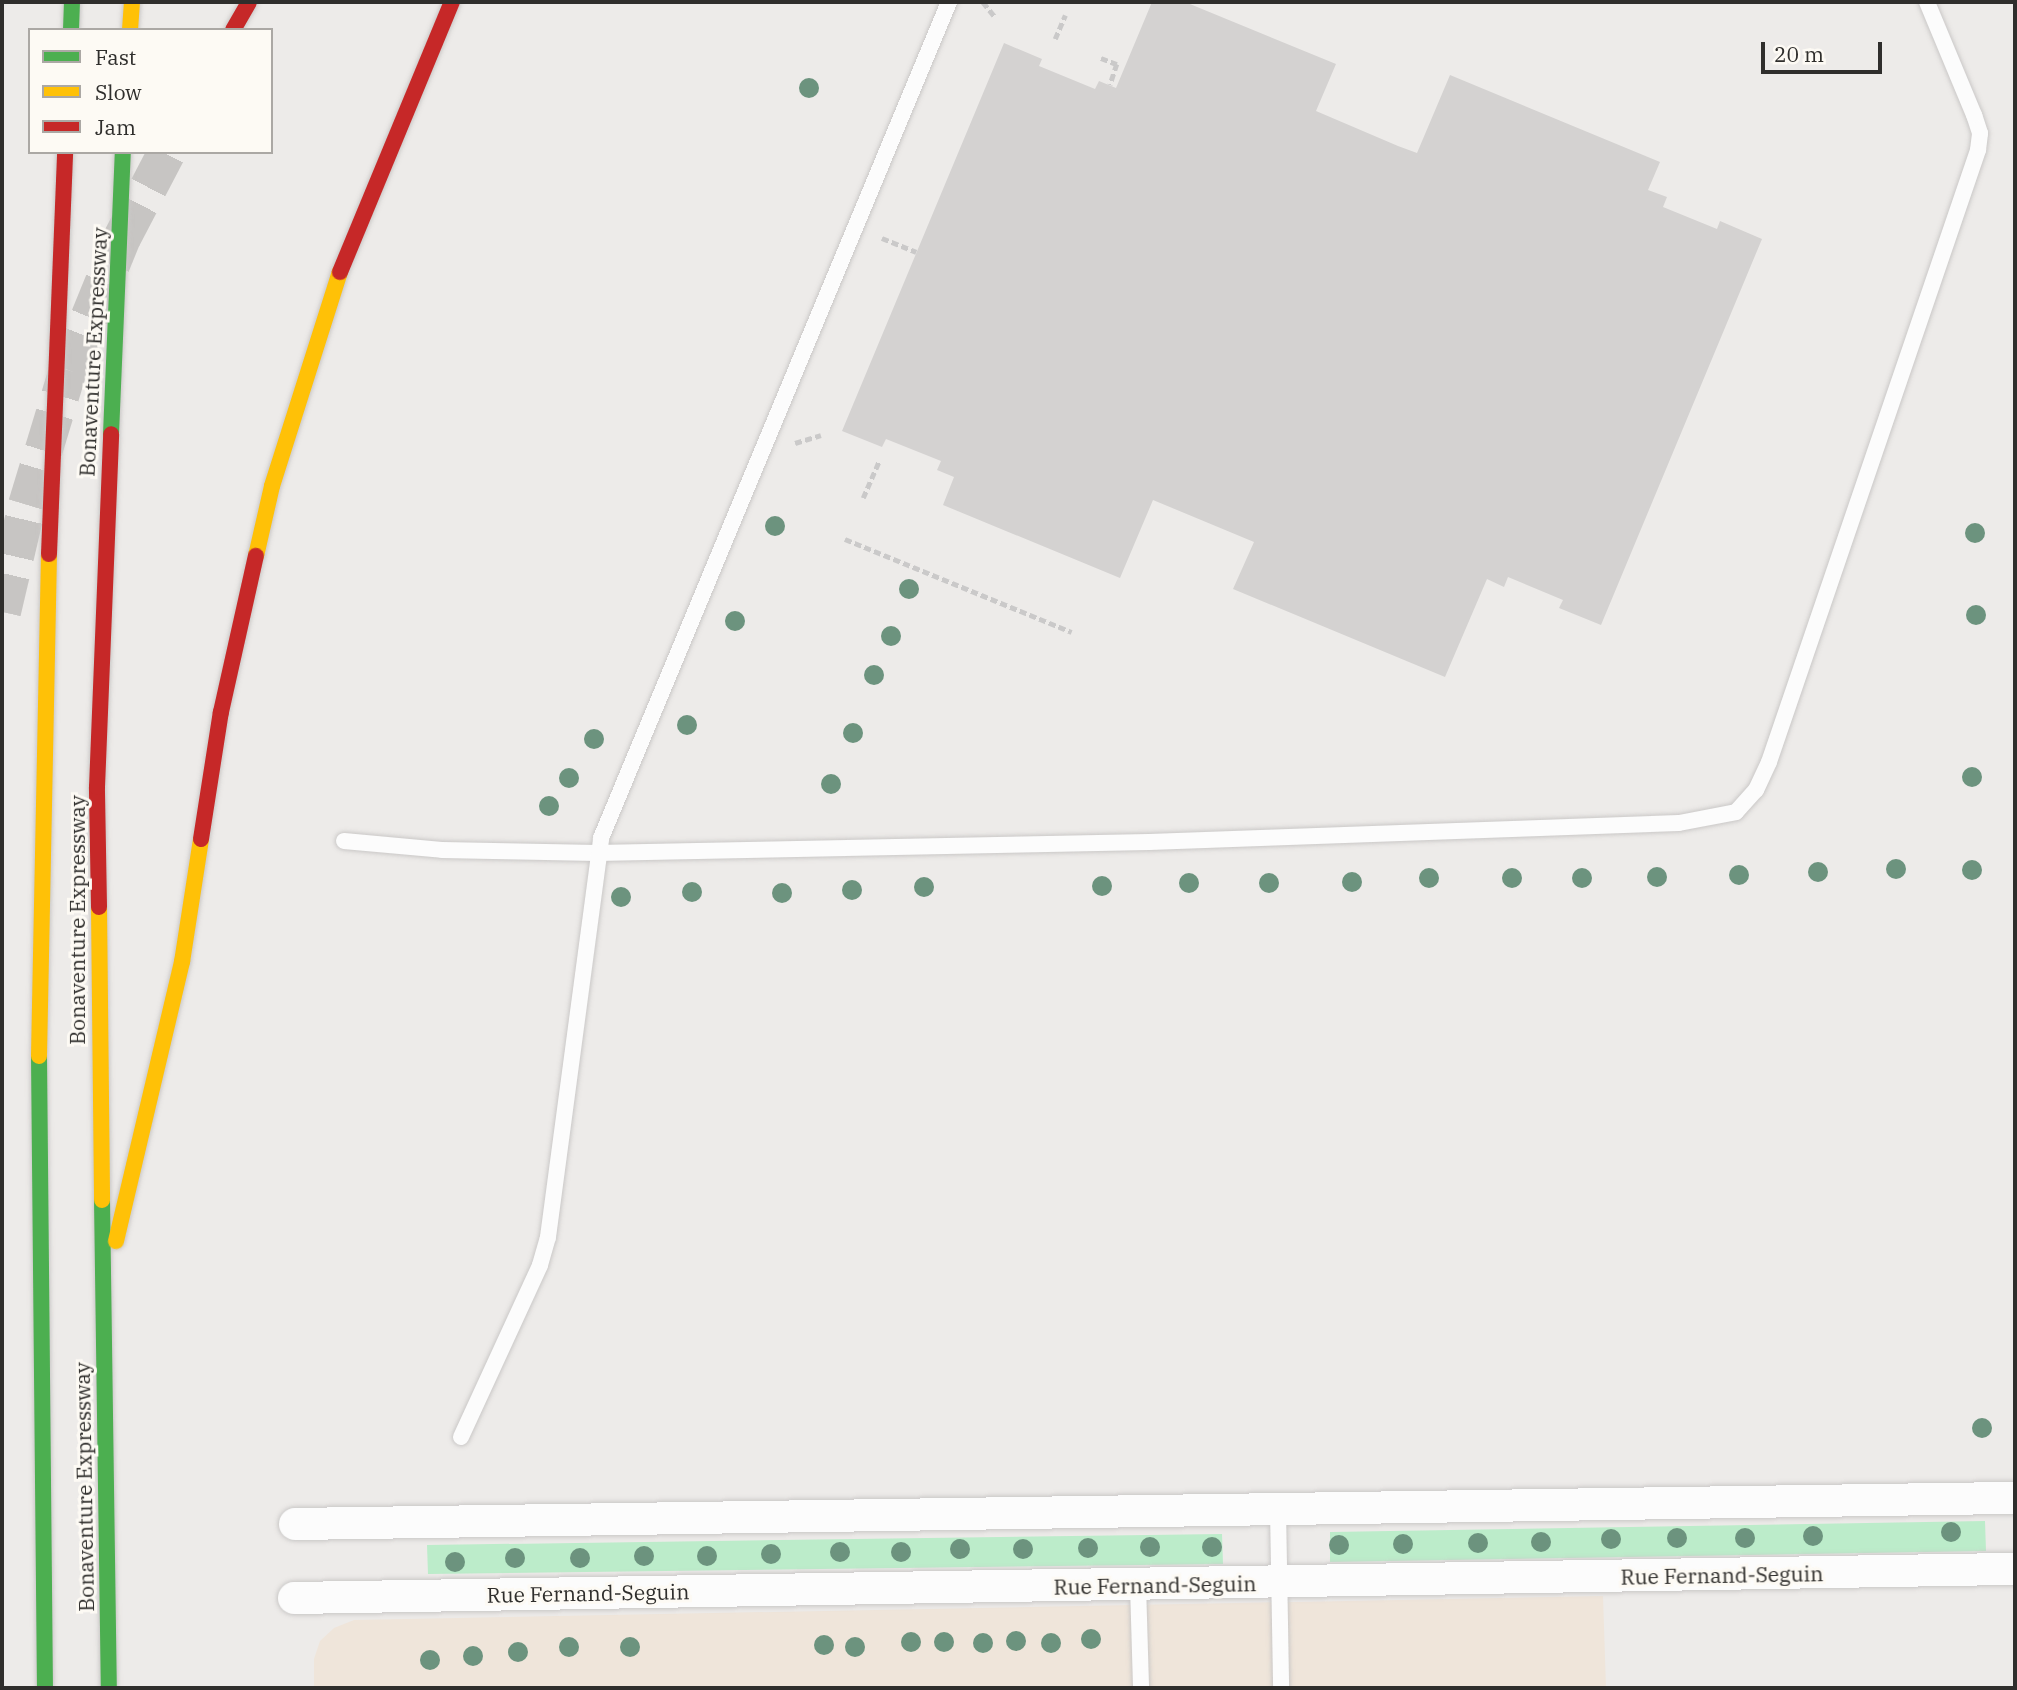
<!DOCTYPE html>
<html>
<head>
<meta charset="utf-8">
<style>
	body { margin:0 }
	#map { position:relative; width:2017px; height:1690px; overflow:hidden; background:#edebe9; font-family:"IBM Plex Serif",serif }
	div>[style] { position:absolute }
	.industrial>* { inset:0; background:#efe5da }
	.green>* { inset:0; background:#bcecca }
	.building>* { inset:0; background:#d4d2d1 }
	.highway-tunnel>* { height:38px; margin-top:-19px; transform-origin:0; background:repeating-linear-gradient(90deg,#c7c5c3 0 38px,transparent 0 57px) }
	.path>* { height:4.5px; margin-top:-2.25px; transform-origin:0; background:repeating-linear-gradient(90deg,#cac9c9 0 7px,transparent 0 10.5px) }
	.roads { filter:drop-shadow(0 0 2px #cac8c7) drop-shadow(0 0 2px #cac8c7) }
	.lane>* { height:16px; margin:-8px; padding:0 8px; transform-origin:8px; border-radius:8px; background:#fcfcfc }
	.street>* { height:32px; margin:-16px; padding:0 16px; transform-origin:16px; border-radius:16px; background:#fcfcfc }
	.fast>* { height:16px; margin:-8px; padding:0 8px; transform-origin:8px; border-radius:8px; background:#4caf50 }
	.slow>* { height:16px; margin:-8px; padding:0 8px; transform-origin:8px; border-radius:8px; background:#ffc107 }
	.jam>* { height:16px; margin:-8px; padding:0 8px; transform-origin:8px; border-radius:8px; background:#c62828 }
	.trees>* { width:20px; height:20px; margin:-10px; border-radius:50%; background:#6c937e }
	span { translate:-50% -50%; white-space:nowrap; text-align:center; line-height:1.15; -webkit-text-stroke:6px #fdfaf4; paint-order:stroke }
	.street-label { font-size:21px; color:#2f2e2c }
	.frame { position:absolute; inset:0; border:4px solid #2f2e2c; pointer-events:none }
	.legend { position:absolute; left:28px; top:28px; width:245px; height:126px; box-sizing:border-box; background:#fdfaf4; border:2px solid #aba8a4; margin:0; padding:9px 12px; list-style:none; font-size:21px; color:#2f2e2c }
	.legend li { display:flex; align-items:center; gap:14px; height:35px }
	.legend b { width:35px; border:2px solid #aba8a4 }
	.scale { position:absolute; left:1761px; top:42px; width:121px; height:32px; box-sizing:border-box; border:4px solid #2f2e2c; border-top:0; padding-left:9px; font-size:21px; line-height:24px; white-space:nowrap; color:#2f2e2c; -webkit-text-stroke:5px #fdfaf4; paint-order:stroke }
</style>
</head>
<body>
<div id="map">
	<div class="industrial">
		<div style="clip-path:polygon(1603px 1596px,1606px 1688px,314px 1688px,314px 1659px,320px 1641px,334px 1628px,354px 1620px)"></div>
	</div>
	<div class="green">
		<div style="clip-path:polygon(1985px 1521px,1986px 1551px,1330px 1562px,1330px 1532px)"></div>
		<div style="clip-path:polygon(1222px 1534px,1223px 1564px,428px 1574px,427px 1545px)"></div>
	</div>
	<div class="building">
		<div style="clip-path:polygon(1152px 2px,1185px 2px,1336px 64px,1316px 111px,1398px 146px,1417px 153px,1450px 75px,1660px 162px,1648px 190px,1667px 197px,1663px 207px,1717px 229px,1720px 221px,1762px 239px,1601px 625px,1559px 608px,1563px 600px,1508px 577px,1504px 587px,1487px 579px,1445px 677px,1233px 589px,1254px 542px,1153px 500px,1120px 578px,943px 505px,954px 477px,937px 470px,941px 461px,886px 439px,882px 447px,842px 431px,1004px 43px,1042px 59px,1039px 66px,1095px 89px,1099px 81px,1116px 88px)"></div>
	</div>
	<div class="highway-tunnel">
		<div style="left:2px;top:612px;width:110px;rotate:-76.8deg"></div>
		<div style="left:27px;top:505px;width:141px;rotate:-73.1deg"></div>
		<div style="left:68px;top:370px;width:143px;rotate:-67.8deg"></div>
		<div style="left:122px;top:238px;width:97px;rotate:-62.4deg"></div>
	</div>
	<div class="path">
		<div style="left:983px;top:2px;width:19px;rotate:51deg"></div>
		<div style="left:1055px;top:39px;width:26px;rotate:-67deg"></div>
		<div style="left:1101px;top:58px;width:17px;rotate:21deg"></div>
		<div style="left:1117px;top:64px;width:22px;rotate:108deg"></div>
		<div style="left:882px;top:238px;width:37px;rotate:22deg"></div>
		<div style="left:795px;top:443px;width:27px;rotate:-17deg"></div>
		<div style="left:863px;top:498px;width:40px;rotate:-66.6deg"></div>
		<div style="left:845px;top:539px;width:245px;rotate:22.3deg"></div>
	</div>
	<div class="roads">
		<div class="lane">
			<div style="left:344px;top:841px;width:98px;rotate:5.2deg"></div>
			<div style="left:442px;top:850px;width:155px;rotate:1.1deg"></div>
			<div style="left:597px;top:853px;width:552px;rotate:-1.14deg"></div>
			<div style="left:1149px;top:842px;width:530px;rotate:-2.05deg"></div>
			<div style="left:1679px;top:823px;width:58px;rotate:-10.9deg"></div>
			<div style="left:1736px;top:812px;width:30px;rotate:-48deg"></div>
			<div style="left:1756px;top:790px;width:31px;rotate:-65deg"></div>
			<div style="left:1769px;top:762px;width:647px;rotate:-71.14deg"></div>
			<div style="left:1978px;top:150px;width:17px;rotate:-83deg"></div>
			<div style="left:1980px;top:133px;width:19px;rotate:-108deg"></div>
			<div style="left:1974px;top:115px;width:122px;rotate:-112.6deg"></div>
			<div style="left:461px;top:1437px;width:189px;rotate:-65.3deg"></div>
			<div style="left:540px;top:1265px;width:29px;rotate:-74deg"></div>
			<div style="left:548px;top:1237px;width:403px;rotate:-82.4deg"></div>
			<div style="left:601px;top:838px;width:906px;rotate:-67.4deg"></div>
			<div style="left:1278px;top:1509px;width:179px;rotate:89deg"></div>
			<div style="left:1138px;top:1585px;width:103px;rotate:88.3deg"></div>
		</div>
		<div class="street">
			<div style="left:295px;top:1524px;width:1720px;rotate:-0.87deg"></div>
			<div style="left:294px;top:1598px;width:1721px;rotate:-0.97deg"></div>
		</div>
		<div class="fast">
			<div style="left:71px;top:30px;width:28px;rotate:-88deg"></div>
			<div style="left:111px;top:434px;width:282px;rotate:-87.6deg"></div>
			<div style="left:39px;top:1056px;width:632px;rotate:89.46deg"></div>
			<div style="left:102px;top:1200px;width:488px;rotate:89.2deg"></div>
		</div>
		<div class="slow">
			<div style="left:130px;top:30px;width:28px;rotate:-86deg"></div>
			<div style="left:256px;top:556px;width:72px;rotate:-77.1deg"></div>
			<div style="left:272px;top:486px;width:225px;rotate:-72.4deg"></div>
			<div style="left:99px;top:907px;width:293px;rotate:89.4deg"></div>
			<div style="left:39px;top:1056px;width:502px;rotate:-88.86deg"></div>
			<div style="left:116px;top:1241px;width:287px;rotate:-76.7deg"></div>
			<div style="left:182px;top:962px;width:124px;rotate:-81.2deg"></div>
		</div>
		<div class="jam">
			<div style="left:233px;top:30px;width:32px;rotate:-60deg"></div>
			<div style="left:340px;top:272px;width:292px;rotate:-67.5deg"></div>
			<div style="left:49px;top:554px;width:402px;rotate:-87.7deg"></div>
			<div style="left:201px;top:839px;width:129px;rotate:-81.1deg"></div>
			<div style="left:221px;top:712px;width:160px;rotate:-77.4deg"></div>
			<div style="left:99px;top:907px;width:120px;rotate:-91deg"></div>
			<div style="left:97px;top:787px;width:353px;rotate:-87.7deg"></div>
		</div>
	</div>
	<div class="trees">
		<div style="left:809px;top:88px"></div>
		<div style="left:775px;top:526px"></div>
		<div style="left:1975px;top:533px"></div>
		<div style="left:909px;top:589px"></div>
		<div style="left:1976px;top:615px"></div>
		<div style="left:735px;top:621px"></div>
		<div style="left:891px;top:636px"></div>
		<div style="left:874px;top:675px"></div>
		<div style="left:687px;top:725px"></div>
		<div style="left:853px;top:733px"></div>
		<div style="left:594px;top:739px"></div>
		<div style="left:1972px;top:777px"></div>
		<div style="left:569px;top:778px"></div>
		<div style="left:831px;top:784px"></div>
		<div style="left:549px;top:806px"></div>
		<div style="left:1896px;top:869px"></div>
		<div style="left:1972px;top:870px"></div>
		<div style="left:1818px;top:872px"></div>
		<div style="left:1739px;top:875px"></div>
		<div style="left:1657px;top:877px"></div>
		<div style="left:1429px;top:878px"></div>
		<div style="left:1512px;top:878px"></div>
		<div style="left:1582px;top:878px"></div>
		<div style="left:1352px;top:882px"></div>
		<div style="left:1189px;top:883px"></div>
		<div style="left:1269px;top:883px"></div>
		<div style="left:1102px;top:886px"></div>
		<div style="left:924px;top:887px"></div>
		<div style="left:852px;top:890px"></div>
		<div style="left:692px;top:892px"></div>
		<div style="left:782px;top:893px"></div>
		<div style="left:621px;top:897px"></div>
		<div style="left:1982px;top:1428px"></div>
		<div style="left:1951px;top:1532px"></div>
		<div style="left:1813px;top:1536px"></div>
		<div style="left:1677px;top:1538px"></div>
		<div style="left:1745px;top:1538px"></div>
		<div style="left:1611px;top:1539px"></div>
		<div style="left:1541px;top:1542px"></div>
		<div style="left:1478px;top:1543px"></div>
		<div style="left:1403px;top:1544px"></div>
		<div style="left:1339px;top:1545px"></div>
		<div style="left:1150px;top:1547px"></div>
		<div style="left:1212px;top:1547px"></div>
		<div style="left:1088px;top:1548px"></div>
		<div style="left:960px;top:1549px"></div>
		<div style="left:1023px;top:1549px"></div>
		<div style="left:840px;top:1552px"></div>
		<div style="left:901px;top:1552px"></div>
		<div style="left:771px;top:1554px"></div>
		<div style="left:644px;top:1556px"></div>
		<div style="left:707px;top:1556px"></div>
		<div style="left:515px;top:1558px"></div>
		<div style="left:580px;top:1558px"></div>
		<div style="left:455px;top:1562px"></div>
		<div style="left:1091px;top:1639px"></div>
		<div style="left:1016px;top:1641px"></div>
		<div style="left:911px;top:1642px"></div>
		<div style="left:944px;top:1642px"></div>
		<div style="left:983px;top:1643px"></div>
		<div style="left:1051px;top:1643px"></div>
		<div style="left:824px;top:1645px"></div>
		<div style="left:569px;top:1647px"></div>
		<div style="left:630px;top:1647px"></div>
		<div style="left:855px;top:1647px"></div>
		<div style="left:518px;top:1652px"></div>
		<div style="left:473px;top:1656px"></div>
		<div style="left:430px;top:1660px"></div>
	</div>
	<div class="street-label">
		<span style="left:93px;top:352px;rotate:-87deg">Bonaventure Expressway</span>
		<span style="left:77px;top:920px;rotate:-90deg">Bonaventure Expressway</span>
		<span style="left:84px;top:1487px;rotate:-91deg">Bonaventure Expressway</span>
		<span style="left:1722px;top:1575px;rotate:-1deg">Rue Fernand-Seguin</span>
		<span style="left:1155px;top:1585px;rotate:-1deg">Rue Fernand-Seguin</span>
		<span style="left:588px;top:1593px;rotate:-1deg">Rue Fernand-Seguin</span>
	</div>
	<div class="frame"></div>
	<ul class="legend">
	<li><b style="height:9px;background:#4caf50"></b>Fast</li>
	<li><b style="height:9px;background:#ffc107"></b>Slow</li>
	<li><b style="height:9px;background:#c62828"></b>Jam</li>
	</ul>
	<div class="scale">20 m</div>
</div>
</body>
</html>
